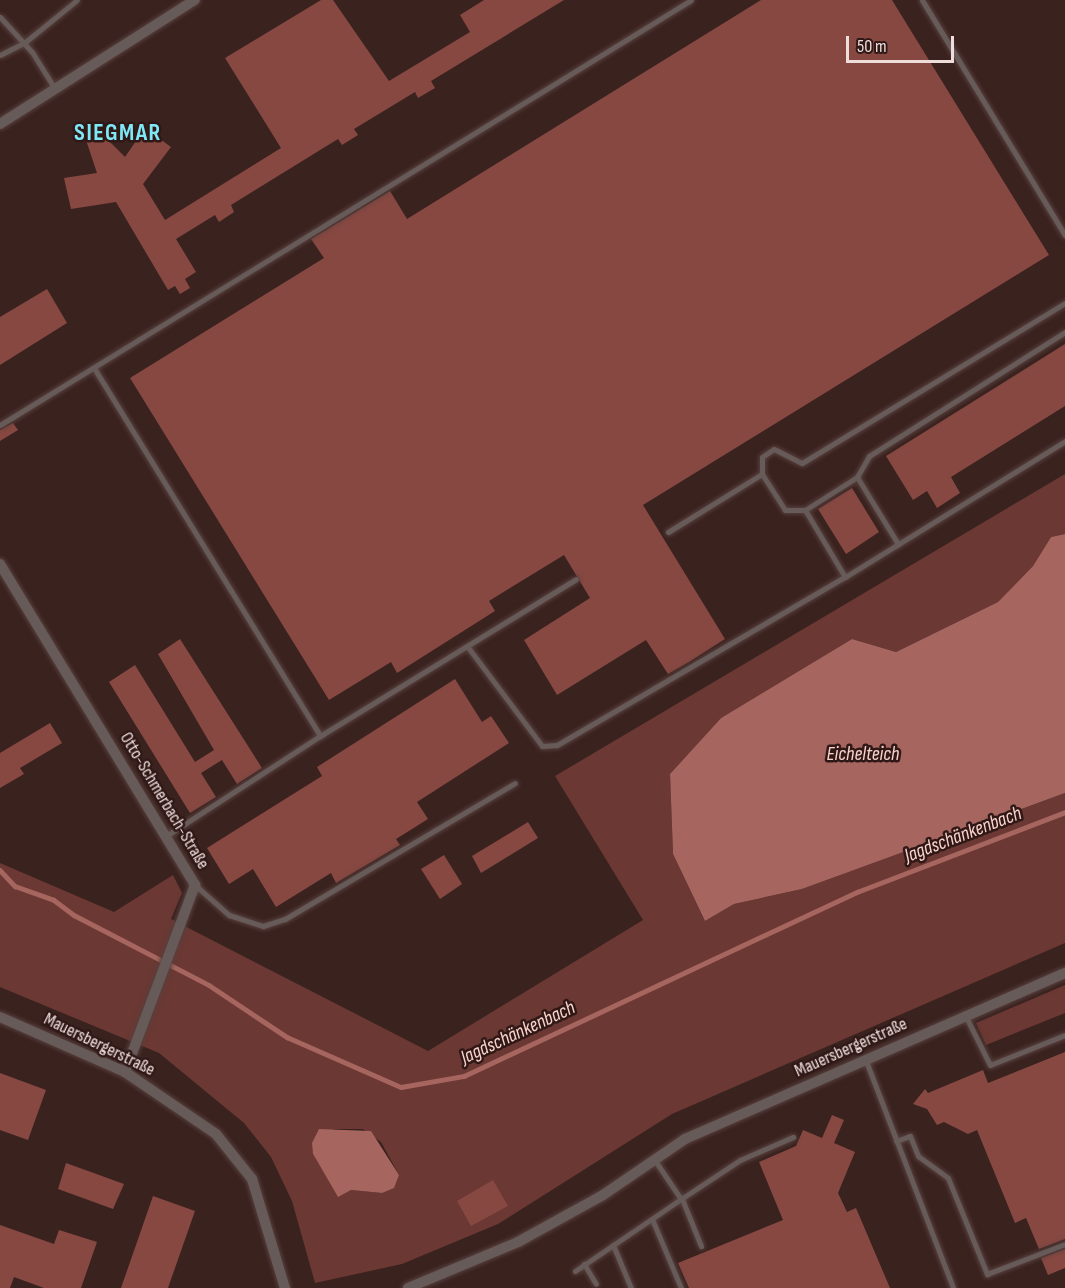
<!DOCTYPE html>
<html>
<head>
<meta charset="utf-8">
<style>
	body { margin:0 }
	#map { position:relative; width:1065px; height:1288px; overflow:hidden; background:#3a221f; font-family:"Sofia Sans Condensed",sans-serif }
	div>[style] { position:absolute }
	.green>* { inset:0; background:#6b3833 }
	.water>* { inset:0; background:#a6655e }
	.stream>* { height:4.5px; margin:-2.25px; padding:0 2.25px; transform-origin:2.25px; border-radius:2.25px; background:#a6655e }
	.building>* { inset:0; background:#874842 }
	.roads { filter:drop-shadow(0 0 2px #57403d) drop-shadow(0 0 2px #57403d) }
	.service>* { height:5px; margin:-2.5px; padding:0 2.5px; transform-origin:2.5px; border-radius:2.5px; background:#675b59 }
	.minor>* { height:10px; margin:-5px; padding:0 5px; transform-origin:5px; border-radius:5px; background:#675b59 }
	span { translate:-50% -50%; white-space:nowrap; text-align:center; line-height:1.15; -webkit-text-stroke:5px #2f1816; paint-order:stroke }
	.street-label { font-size:18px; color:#eedddb }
	.water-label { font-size:20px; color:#fbd3cd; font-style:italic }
	.district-label { font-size:24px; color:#7ee8f6; font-weight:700; letter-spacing:1.5px }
	.scale { position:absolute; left:846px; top:36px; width:108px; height:27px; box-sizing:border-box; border:3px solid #eedddb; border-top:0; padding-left:8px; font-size:18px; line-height:21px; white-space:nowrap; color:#eedddb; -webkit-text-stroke:4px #2f1816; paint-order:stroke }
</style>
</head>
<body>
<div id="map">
	<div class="green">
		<div style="clip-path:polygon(evenodd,1065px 474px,1065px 534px,1051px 537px,1033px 566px,998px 602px,896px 652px,852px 639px,721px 718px,670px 774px,673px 854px,705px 921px,734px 904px,802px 889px,1065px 793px,1065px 943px,672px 1114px,498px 1224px,402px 1264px,315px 1283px,292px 1201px,271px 1157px,244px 1123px,159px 1053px,0 987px,0 863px,114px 912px,173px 875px,182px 893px,171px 919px,428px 1051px,643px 920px,555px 776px,1065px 474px,334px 1129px,363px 1129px,381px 1142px,399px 1175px,382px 1193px,351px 1190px,338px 1196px,313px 1154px,334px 1129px)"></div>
		<div style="clip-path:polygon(1065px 985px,1065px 1013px,986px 1045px,976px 1023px)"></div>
	</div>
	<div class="water">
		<div style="clip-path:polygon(1065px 534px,1065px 793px,802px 889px,734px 904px,705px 921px,673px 854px,670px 774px,721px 718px,852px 639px,896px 652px,998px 602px,1033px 566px,1051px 537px)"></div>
		<div style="clip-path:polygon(319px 1129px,371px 1131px,399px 1175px,394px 1188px,382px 1193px,351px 1190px,338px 1197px,313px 1154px,312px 1143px)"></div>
	</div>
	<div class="stream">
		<div style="left:0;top:870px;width:22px;rotate:47deg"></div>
		<div style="left:15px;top:886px;width:41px;rotate:19.7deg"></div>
		<div style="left:54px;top:900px;width:25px;rotate:37deg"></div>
		<div style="left:74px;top:915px;width:152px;rotate:27.4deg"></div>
		<div style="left:209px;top:985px;width:94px;rotate:33.7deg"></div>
		<div style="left:287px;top:1037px;width:124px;rotate:23.7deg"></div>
		<div style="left:401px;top:1087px;width:64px;rotate:-9.9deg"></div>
		<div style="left:464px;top:1076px;width:434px;rotate:-25.1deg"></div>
		<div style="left:857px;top:892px;width:223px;rotate:-21deg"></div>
	</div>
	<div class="building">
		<div style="clip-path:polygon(321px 0,333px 0,389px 81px,470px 32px,460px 15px,484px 0,564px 0,431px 81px,435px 88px,418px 98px,415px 92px,354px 129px,358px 135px,342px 145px,338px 139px,231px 205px,234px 212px,219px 222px,215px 215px,176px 239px,196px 272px,185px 279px,190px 288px,180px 294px,175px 286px,168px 290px,116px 202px,71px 209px,64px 178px,97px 173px,86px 140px,100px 132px,125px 157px,145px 128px,171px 147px,143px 184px,165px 220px,281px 148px,225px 58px)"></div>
		<div style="clip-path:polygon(761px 0,892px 0,1049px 255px,643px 505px,725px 639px,689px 662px,668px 674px,646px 640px,557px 695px,524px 640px,590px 598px,564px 555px,489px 601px,495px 611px,397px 673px,391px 662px,329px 700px,130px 378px,324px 258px,311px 239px,390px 191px,407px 219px)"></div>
		<div style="clip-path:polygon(47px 289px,67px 323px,0 365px,0 317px)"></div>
		<div style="clip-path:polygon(1065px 344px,1065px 406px,951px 477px,960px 493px,937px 508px,927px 491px,913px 500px,886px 456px)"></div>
		<div style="clip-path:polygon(13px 423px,18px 430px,0 441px,0 430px)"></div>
		<div style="clip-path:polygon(852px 488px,879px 532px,846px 554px,818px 509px)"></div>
		<div style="clip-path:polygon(180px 639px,262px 768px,237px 784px,222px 760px,201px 773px,216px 797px,190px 813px,109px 682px,135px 665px,195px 762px,214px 750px,158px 654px)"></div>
		<div style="clip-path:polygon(455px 679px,482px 722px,491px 716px,509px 743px,417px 802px,428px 819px,396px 839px,400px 845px,336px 883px,331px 873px,276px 907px,253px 869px,229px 884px,207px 848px,322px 776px,317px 767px)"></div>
		<div style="clip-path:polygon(50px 723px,62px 743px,20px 768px,24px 774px,0 788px,0 753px)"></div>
		<div style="clip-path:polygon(528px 822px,538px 838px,481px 873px,472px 856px)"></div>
		<div style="clip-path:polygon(444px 855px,462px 884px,440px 899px,421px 869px)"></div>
		<div style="clip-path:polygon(1065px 1052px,1065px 1239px,1039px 1249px,1026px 1218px,1015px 1223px,977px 1130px,968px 1134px,944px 1122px,937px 1125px,927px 1109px,913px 1104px,925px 1089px,928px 1093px,983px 1070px,988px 1083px)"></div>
		<div style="clip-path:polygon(0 1073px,46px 1090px,28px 1140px,0 1130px)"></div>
		<div style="clip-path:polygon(832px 1115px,844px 1120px,834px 1143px,855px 1152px,838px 1193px,847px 1212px,856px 1208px,890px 1288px,689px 1288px,678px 1263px,783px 1220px,759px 1162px,796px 1146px,803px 1130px,822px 1138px)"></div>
		<div style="clip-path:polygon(66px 1163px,124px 1184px,113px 1209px,58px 1189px)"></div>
		<div style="clip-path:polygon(493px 1180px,508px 1206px,471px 1226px,457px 1201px)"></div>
		<div style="clip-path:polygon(153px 1196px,195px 1211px,168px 1288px,121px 1288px)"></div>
		<div style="clip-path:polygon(0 1225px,54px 1244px,59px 1230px,97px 1242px,81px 1288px,44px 1288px,14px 1277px,10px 1288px,0 1288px)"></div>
		<div style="clip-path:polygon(1065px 1249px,1065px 1268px,1048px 1275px,1041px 1258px)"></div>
	</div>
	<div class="roads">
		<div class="service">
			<div style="left:922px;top:0;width:275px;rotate:58.7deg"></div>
			<div style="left:0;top:17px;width:47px;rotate:47.6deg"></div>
			<div style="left:32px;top:52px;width:44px;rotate:58.1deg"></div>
			<div style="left:0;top:55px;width:27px;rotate:-27deg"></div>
			<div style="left:24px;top:43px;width:68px;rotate:-39.1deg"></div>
			<div style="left:94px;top:368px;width:432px;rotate:58.4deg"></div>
			<div style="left:320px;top:736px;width:300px;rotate:-31.5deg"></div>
			<div style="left:0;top:425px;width:811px;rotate:-31.59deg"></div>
			<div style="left:762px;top:474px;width:17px;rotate:-90deg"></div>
			<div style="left:762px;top:457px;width:14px;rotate:-34deg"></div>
			<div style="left:774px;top:449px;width:31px;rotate:27deg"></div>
			<div style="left:802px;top:463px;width:308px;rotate:-31.3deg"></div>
			<div style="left:857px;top:477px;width:79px;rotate:58.5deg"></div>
			<div style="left:668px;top:532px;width:110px;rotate:-31.7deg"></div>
			<div style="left:762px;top:474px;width:43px;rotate:57.4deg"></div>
			<div style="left:785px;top:510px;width:20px"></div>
			<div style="left:845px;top:577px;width:78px;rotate:-120.8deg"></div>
			<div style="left:805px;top:510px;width:62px;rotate:-32.4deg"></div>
			<div style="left:857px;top:477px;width:24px;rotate:-60deg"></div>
			<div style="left:869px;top:456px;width:232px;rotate:-32.3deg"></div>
			<div style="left:467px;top:646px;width:125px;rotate:53.1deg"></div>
			<div style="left:542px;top:746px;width:15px;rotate:-4deg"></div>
			<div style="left:557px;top:745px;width:333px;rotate:-30.3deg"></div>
			<div style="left:845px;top:577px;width:259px;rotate:-31.7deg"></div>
			<div style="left:166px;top:836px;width:184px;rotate:-33deg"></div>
			<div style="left:195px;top:885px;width:45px;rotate:41.4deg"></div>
			<div style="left:229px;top:915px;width:36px;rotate:18deg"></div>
			<div style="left:263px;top:926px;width:23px;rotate:-18deg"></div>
			<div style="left:285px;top:919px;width:267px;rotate:-30.6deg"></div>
			<div style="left:965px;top:1015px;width:56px;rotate:63.4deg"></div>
			<div style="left:990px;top:1065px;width:81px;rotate:-21.8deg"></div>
			<div style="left:866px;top:1061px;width:243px;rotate:69deg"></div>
			<div style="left:896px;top:1141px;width:15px;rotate:-20deg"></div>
			<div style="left:910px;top:1136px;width:22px;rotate:68deg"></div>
			<div style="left:918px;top:1156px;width:37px;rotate:36deg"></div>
			<div style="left:948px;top:1178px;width:104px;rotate:67.9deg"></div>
			<div style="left:987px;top:1274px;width:84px;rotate:-21deg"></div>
			<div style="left:656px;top:1162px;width:45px;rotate:56deg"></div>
			<div style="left:681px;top:1199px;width:71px;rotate:-33.5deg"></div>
			<div style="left:740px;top:1160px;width:58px;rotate:-23.5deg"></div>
			<div style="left:682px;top:1199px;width:51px;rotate:68deg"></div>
			<div style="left:652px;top:1219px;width:75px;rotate:67.2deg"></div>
			<div style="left:613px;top:1245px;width:47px;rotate:67.3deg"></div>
			<div style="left:584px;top:1264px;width:23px;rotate:59deg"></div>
			<div style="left:575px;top:1271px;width:128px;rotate:-34.2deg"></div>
		</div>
		<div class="minor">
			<div style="left:0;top:124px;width:231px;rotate:-32.5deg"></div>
			<div style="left:0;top:564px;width:376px;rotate:58.7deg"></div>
			<div style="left:195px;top:885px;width:200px;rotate:110.5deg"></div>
			<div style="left:0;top:1017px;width:137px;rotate:23.7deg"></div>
			<div style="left:125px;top:1072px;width:110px;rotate:34.3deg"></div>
			<div style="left:216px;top:1134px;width:58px;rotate:51.3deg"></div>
			<div style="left:252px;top:1179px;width:114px;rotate:73.2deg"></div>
			<div style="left:408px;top:1288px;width:119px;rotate:-22.7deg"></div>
			<div style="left:518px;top:1242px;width:97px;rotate:-28.9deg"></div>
			<div style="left:603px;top:1195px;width:99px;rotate:-34.3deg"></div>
			<div style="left:685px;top:1139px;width:415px;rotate:-23.6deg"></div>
		</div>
	</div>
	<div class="street-label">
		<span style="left:164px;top:801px;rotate:59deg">Otto-Schmerbach-Straße</span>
		<span style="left:99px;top:1045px;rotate:26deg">Mauersbergerstraße</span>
		<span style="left:851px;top:1048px;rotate:-24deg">Mauersbergerstraße</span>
	</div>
	<div class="water-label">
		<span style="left:863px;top:754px">Eichelteich</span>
		<span style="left:963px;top:835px;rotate:-21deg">Jagdschänkenbach</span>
		<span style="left:518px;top:1033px;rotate:-25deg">Jagdschänkenbach</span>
	</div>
	<div class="district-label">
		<span style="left:118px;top:133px">SIEGMAR</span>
	</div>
	<div class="scale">50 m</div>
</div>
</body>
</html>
